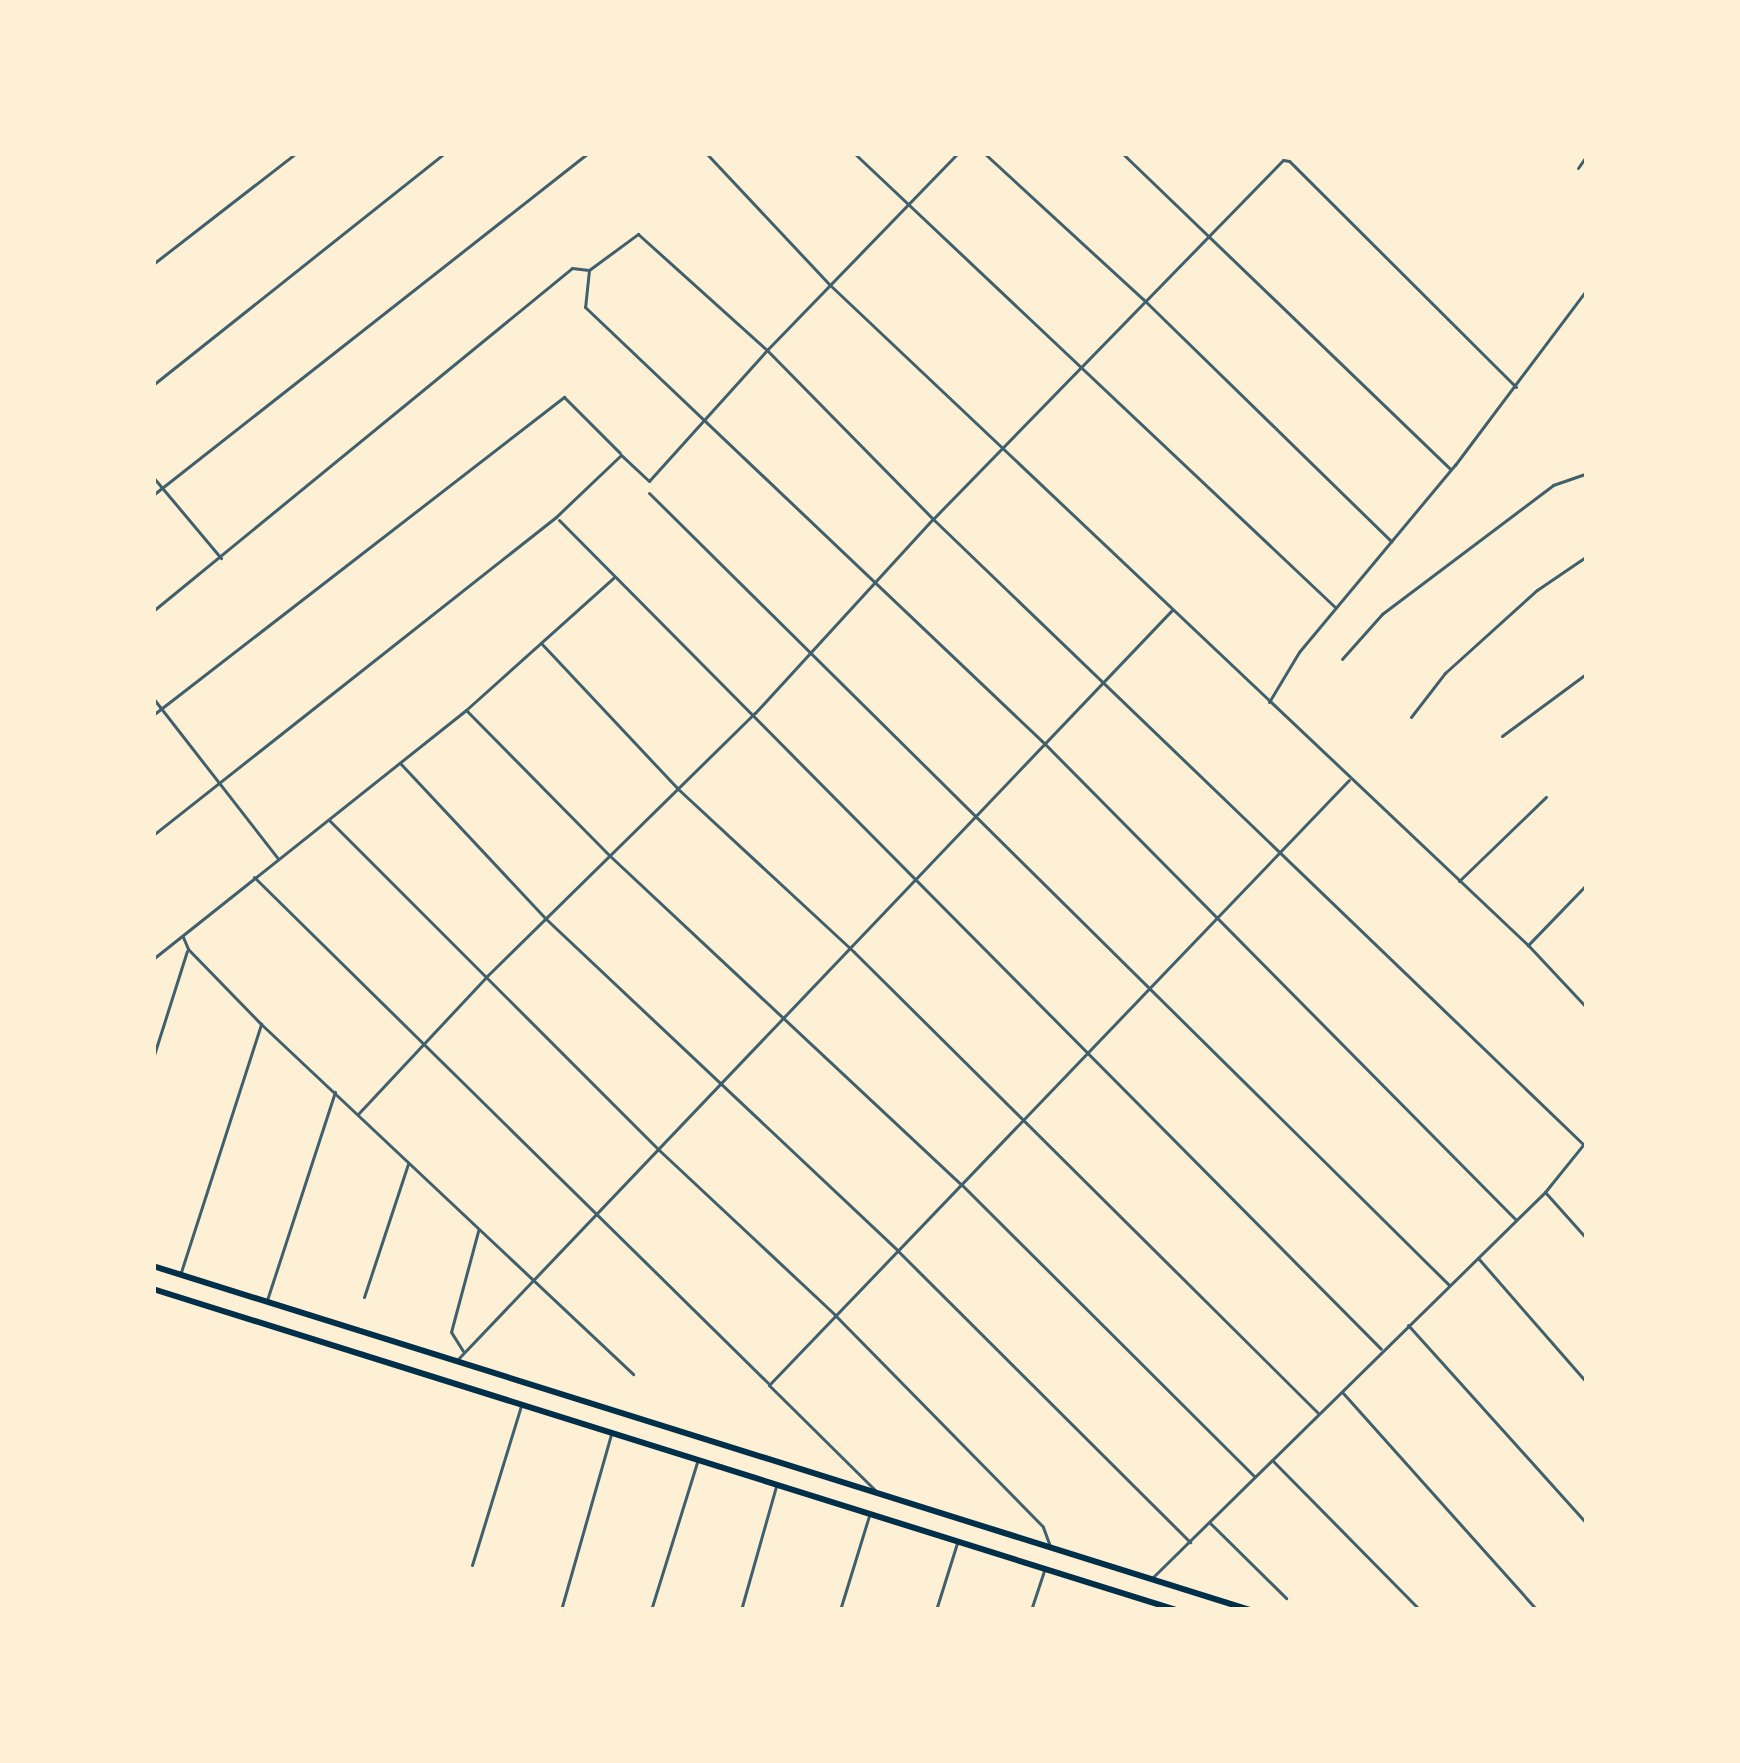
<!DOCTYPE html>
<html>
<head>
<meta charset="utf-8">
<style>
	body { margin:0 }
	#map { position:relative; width:1740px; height:1763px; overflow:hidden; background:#fdf0d5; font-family:"Source Sans 3",sans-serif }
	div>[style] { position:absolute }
	.minor>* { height:3px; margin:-1.5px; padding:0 1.5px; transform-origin:1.5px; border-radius:1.5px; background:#3f606c }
	.primary>* { height:6px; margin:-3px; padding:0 3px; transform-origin:3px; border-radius:3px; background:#003049 }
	span { translate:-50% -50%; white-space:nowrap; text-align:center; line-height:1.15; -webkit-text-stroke:12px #fdf0d5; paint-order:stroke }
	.frame { position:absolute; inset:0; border:156px solid #fdf0d5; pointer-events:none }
</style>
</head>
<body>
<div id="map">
	<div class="minor">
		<div style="left:706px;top:153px;width:181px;rotate:46.8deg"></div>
		<div style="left:830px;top:285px;width:961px;rotate:43.4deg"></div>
		<div style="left:854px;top:153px;width:661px;rotate:43.35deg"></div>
		<div style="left:984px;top:153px;width:216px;rotate:42.6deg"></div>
		<div style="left:1143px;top:299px;width:347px;rotate:44.3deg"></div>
		<div style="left:1122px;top:153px;width:454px;rotate:43.9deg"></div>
		<div style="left:1578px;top:168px;width:16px;rotate:-55deg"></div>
		<div style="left:153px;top:264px;width:181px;rotate:-37.8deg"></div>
		<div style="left:589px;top:270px;width:37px;rotate:96deg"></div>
		<div style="left:585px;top:307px;width:634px;rotate:43.53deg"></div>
		<div style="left:1045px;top:744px;width:668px;rotate:45.3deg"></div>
		<div style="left:153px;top:385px;width:373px;rotate:-38.5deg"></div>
		<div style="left:1516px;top:387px;width:320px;rotate:-135.1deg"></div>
		<div style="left:1289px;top:161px;width:6px;rotate:-171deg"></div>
		<div style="left:1283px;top:160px;width:501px;rotate:134.27deg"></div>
		<div style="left:933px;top:519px;width:902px;rotate:43.88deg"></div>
		<div style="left:153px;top:477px;width:106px;rotate:50deg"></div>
		<div style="left:649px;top:493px;width:1126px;rotate:44.71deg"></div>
		<div style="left:153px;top:495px;width:553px;rotate:-38.17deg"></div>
		<div style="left:559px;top:520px;width:1167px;rotate:45.24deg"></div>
		<div style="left:153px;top:611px;width:541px;rotate:-39.3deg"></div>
		<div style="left:572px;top:268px;width:17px;rotate:7deg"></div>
		<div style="left:589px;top:270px;width:61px;rotate:-36.3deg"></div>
		<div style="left:638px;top:234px;width:173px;rotate:42deg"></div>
		<div style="left:767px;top:350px;width:176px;rotate:132deg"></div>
		<div style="left:649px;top:481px;width:38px;rotate:-137deg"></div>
		<div style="left:621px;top:455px;width:90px;rotate:136.4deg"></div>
		<div style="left:556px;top:517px;width:513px;rotate:141.72deg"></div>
		<div style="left:541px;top:643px;width:199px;rotate:46.8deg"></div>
		<div style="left:677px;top:788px;width:241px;rotate:42.8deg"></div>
		<div style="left:854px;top:952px;width:653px;rotate:44.81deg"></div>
		<div style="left:1342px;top:659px;width:60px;rotate:-48.4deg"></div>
		<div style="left:1382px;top:614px;width:214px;rotate:-37deg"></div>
		<div style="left:1553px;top:485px;width:36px;rotate:-19deg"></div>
		<div style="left:153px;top:698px;width:202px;rotate:52.1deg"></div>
		<div style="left:1269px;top:702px;width:58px;rotate:-59deg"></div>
		<div style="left:1299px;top:652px;width:244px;rotate:-50.2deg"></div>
		<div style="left:1455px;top:465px;width:220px;rotate:-53.1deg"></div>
		<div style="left:466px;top:710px;width:204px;rotate:45.4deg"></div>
		<div style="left:609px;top:855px;width:482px;rotate:43.1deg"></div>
		<div style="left:961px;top:1184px;width:414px;rotate:44.9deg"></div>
		<div style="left:153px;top:715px;width:520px;rotate:-37.73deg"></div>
		<div style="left:564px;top:397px;width:79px;rotate:45deg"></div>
		<div style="left:1411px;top:717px;width:56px;rotate:-52.3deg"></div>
		<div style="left:1445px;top:673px;width:124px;rotate:-42.1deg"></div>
		<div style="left:1537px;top:590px;width:60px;rotate:-34.2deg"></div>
		<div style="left:1502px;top:736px;width:106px;rotate:-36.5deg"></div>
		<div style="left:400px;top:763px;width:212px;rotate:46.9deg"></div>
		<div style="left:545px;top:918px;width:484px;rotate:43.3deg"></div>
		<div style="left:897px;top:1250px;width:414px;rotate:44.9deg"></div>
		<div style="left:329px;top:820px;width:467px;rotate:45deg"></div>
		<div style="left:659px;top:1150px;width:240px;rotate:43.1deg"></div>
		<div style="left:834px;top:1314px;width:298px;rotate:45.5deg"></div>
		<div style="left:1043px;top:1527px;width:20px;rotate:70deg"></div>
		<div style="left:254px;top:877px;width:721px;rotate:44.55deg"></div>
		<div style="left:1459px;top:881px;width:121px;rotate:-44deg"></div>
		<div style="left:1587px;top:884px;width:85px;rotate:134deg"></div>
		<div style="left:1528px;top:945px;width:86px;rotate:46.9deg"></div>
		<div style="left:183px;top:937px;width:13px;rotate:67deg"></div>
		<div style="left:188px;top:949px;width:103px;rotate:45.8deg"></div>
		<div style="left:153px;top:959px;width:400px;rotate:-38.5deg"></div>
		<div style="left:466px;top:710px;width:198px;rotate:-41.9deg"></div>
		<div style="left:153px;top:1058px;width:112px;rotate:-72.4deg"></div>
		<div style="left:358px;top:1114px;width:187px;rotate:-46.9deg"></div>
		<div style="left:486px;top:977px;width:377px;rotate:-44.5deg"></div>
		<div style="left:755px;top:713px;width:263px;rotate:-47.5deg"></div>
		<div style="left:933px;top:519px;width:237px;rotate:-134.5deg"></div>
		<div style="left:767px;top:350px;width:274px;rotate:-45.9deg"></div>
		<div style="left:1545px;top:1192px;width:63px;rotate:48.2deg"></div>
		<div style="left:1478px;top:1258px;width:166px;rotate:48.9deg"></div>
		<div style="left:181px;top:1272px;width:261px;rotate:-72.1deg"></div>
		<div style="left:261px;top:1024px;width:511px;rotate:43.25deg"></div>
		<div style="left:364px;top:1297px;width:140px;rotate:-71.7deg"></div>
		<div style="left:267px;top:1300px;width:219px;rotate:-71.9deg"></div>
		<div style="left:1408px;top:1325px;width:268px;rotate:48deg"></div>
		<div style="left:463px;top:1351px;width:22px;rotate:-122deg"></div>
		<div style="left:451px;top:1332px;width:105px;rotate:-75deg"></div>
		<div style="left:458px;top:1359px;width:1035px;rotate:-46.37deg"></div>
		<div style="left:1343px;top:1393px;width:291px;rotate:48.2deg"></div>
		<div style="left:1272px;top:1460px;width:211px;rotate:45.4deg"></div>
		<div style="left:875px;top:1490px;width:149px;rotate:-135.3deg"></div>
		<div style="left:769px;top:1385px;width:838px;rotate:-46.21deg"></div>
		<div style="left:1210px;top:1523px;width:107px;rotate:44.6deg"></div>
		<div style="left:472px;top:1565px;width:166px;rotate:-72.9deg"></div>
		<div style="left:1153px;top:1577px;width:549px;rotate:-44.48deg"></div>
		<div style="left:1545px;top:1192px;width:67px;rotate:-51.1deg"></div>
		<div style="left:561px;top:1610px;width:182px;rotate:-74.1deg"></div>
		<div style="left:651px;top:1610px;width:155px;rotate:-72.7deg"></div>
		<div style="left:741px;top:1610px;width:129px;rotate:-74.2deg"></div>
		<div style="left:840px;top:1610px;width:98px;rotate:-72.9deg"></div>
		<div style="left:936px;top:1610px;width:70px;rotate:-72.6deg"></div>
		<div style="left:1031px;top:1610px;width:41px;rotate:-71.6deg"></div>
	</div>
	<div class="primary">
		<div style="left:153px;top:1266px;width:1150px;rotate:17.41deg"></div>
		<div style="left:153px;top:1289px;width:1072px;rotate:17.42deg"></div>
	</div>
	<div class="frame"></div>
</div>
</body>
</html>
